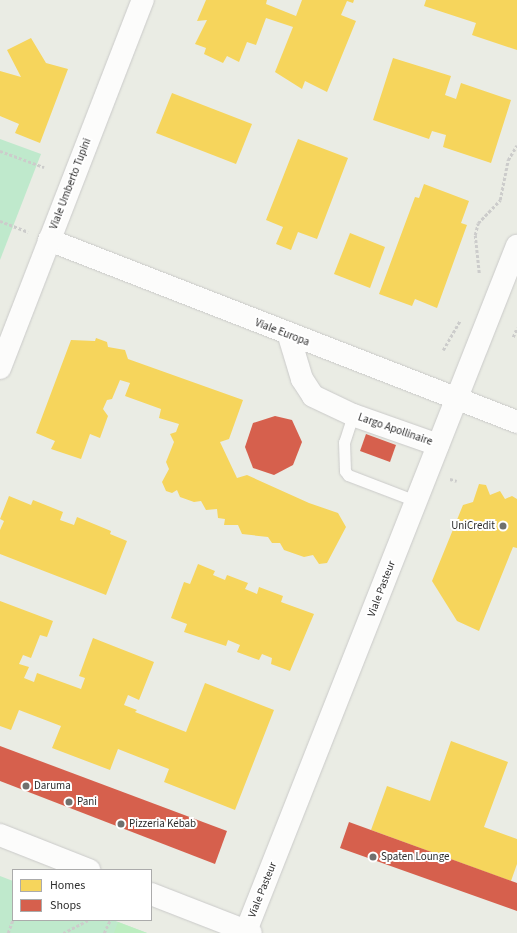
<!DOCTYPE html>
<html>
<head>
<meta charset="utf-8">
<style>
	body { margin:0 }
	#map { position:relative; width:517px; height:933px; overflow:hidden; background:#eaece4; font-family:"Source Sans 3",sans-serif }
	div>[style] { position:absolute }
	.green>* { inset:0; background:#bfe9cc }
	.pitch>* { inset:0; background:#bcedc0 }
	.homes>* { inset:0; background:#f6d55c }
	.shops>* { inset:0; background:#d6604d }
	.path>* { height:2.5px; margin-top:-1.25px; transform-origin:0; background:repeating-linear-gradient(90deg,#cccccb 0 3px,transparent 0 5px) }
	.roads { filter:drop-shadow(0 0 1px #cacac9) drop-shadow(0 0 1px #cacac9) }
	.service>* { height:11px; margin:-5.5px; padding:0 5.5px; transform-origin:5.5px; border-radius:5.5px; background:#fcfcfb }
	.minor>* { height:22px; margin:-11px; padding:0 11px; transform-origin:11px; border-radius:11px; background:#fcfcfb }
	.tertiary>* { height:22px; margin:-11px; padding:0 11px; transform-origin:11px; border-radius:11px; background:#fcfcfb }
	.dots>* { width:11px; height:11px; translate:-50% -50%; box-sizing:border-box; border:2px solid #fff; border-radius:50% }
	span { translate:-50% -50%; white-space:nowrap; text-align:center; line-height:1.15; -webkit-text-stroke:4px #fff; paint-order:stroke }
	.street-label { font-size:11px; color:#2e2e2e }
	.poi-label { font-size:11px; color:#2e2e2e }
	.right { translate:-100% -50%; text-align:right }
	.left { translate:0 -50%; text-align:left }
	.legend { position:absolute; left:12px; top:869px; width:140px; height:52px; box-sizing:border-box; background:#fff; border:1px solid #ababab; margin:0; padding:5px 7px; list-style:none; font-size:12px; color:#2e2e2e }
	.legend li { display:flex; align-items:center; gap:8px; height:20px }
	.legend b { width:20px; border:1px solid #ababab }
</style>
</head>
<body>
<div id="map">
	<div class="green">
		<div style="clip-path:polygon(0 139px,41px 154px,0 260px)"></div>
		<div style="clip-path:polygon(0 876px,13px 881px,13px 920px,113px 920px,147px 933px,0 933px)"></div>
	</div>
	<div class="pitch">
		<div style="clip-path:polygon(118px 922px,147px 933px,114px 933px)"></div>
	</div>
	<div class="homes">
		<div style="clip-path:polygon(206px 0,267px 0,266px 4px,296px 16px,302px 0,354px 0,353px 3px,347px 1px,341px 15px,356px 21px,327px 92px,305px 81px,302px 89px,275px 72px,293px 27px,266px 18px,256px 45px,247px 42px,239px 62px,227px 56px,223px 63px,204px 54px,206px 48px,195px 44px,207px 20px,197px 21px)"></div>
		<div style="clip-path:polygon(426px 0,517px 0,517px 50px,472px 35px,476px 23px,424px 6px)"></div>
		<div style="clip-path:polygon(31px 38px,46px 63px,68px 69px,40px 143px,15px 133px,19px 124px,0 116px,0 71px,21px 77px,7px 50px)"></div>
		<div style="clip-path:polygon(393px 58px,451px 76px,445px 95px,456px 99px,461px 83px,511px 100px,491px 163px,443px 147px,446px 135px,432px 131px,429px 139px,373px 120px)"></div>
		<div style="clip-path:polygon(172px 93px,252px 124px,236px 164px,156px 133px)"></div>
		<div style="clip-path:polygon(298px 139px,348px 158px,317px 239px,298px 232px,291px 250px,276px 244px,283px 227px,266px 220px)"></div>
		<div style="clip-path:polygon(424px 184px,469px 201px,461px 223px,467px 225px,437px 308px,415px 299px,412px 306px,379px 294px,415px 197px,419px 198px)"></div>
		<div style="clip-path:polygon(350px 233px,385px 247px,370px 288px,334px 274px)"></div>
		<div style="clip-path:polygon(96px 338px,107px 342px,108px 347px,125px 350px,128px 359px,243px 400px,229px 439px,220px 442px,237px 478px,247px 475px,309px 503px,338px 513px,346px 527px,327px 563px,319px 564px,313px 555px,304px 557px,284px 550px,280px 543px,272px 543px,268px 537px,242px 534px,238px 525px,224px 525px,225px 519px,218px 518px,217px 509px,206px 510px,201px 501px,194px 502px,180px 497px,177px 490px,172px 493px,166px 491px,162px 482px,169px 469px,166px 462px,174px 442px,170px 434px,176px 432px,179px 424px,159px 418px,161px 409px,125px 396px,130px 383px,120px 380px,112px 399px,107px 400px,103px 409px,108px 416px,100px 438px,90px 434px,81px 459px,51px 449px,55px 441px,36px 433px,71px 340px,95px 341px)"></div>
		<div style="clip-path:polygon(479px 484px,486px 485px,490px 495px,500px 491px,505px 499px,512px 496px,517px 499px,517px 548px,513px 547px,479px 631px,457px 621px,432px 581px,463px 505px,473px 502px)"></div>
		<div style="clip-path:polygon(9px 496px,31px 505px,33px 500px,63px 512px,60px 520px,74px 525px,77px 517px,111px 531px,110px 534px,127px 541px,106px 595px,0 554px,0 530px,4px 521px,0 519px)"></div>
		<div style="clip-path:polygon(198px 564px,215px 571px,213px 575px,225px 580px,227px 575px,248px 583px,245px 589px,257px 594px,259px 587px,283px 596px,281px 602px,314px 614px,290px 671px,271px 664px,272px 658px,262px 654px,259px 660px,237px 652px,240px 645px,228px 640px,226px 646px,184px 632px,187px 624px,171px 618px,184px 582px,190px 584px)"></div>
		<div style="clip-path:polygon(0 601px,53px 621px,47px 637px,40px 635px,31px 658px,23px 655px,19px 664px,29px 667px,24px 678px,34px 682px,37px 673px,81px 689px,85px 678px,79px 676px,93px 638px,154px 662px,139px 700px,128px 695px,124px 705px,137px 710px,135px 712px,186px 732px,205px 683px,274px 710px,235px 810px,164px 782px,169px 769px,118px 749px,110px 770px,52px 748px,61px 726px,19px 710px,11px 730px,0 726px)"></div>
		<div style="clip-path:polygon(451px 741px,508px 762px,484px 827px,517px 839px,517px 864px,511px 881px,371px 830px,387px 786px,430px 801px)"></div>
	</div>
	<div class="shops">
		<div style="clip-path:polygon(275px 416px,292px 420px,302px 442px,293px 465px,274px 475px,253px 468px,245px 447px,253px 423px)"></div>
		<div style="clip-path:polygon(366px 434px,396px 445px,390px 462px,360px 451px)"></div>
		<div style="clip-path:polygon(0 746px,227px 831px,215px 864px,0 781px)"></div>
		<div style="clip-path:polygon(349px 822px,517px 883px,517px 911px,340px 848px)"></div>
	</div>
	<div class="path">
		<div style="left:0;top:151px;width:47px;rotate:20deg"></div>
		<div style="left:0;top:221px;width:30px;rotate:21deg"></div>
		<div style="left:479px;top:273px;width:38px;rotate:-96deg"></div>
		<div style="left:475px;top:235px;width:12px;rotate:-76deg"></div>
		<div style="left:478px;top:223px;width:32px;rotate:-46deg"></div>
		<div style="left:500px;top:200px;width:41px;rotate:-78.7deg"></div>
		<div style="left:508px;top:160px;width:17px;rotate:-59deg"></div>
		<div style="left:513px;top:337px;width:10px;rotate:-66deg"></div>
		<div style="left:443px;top:350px;width:34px;rotate:-60deg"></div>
		<div style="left:450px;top:479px;width:7px;rotate:16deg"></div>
		<div style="left:8px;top:933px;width:15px;rotate:-70deg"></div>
		<div style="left:63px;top:933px;width:28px;rotate:-27deg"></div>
		<div style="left:104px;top:933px;width:14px;rotate:-65deg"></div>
	</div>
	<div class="roads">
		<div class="service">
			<div style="left:353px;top:415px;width:28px;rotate:108deg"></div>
			<div style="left:344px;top:442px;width:29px;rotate:88deg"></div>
			<div style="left:345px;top:471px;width:5px;rotate:53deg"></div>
			<div style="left:348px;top:475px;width:73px;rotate:20.9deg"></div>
		</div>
		<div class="minor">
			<div style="left:289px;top:336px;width:45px;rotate:73.2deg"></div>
			<div style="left:302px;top:379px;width:20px;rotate:57deg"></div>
			<div style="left:313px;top:396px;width:44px;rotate:25.4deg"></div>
			<div style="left:353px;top:415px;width:90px;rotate:19.4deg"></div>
			<div style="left:246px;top:931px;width:737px;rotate:-68.42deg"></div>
		</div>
		<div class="tertiary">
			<div style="left:49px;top:240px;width:502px;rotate:21.25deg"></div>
			<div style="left:0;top:368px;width:395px;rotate:-68.8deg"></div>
			<div style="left:0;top:835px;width:96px;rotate:21.5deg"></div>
			<div style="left:151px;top:894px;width:107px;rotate:21.3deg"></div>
		</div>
	</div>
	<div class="dots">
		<div style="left:503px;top:526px;background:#70706e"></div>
		<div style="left:26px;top:786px;background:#70706e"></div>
		<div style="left:69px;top:802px;background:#70706e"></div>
		<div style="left:121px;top:824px;background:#70706e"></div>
		<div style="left:373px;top:857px;background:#70706e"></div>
	</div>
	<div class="street-label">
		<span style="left:71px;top:184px;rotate:-69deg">Viale Umberto Tupini</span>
		<span style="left:282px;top:333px;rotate:21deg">Viale Europa</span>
		<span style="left:395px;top:430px;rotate:19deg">Largo Apollinaire</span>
		<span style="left:382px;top:589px;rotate:-69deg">Viale Pasteur</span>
		<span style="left:263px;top:890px;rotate:-68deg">Viale Pasteur</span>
	</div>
	<div class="poi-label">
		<span class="right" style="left:495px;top:526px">UniCredit</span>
		<span class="left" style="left:34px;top:786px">Daruma</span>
		<span class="left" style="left:77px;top:802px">Pani</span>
		<span class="left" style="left:129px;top:824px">Pizzeria Kebab</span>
		<span class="left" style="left:381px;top:857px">Spaten Lounge</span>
	</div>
	<ul class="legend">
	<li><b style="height:11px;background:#f6d55c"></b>Homes</li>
	<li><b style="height:11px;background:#d6604d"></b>Shops</li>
	</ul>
</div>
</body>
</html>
